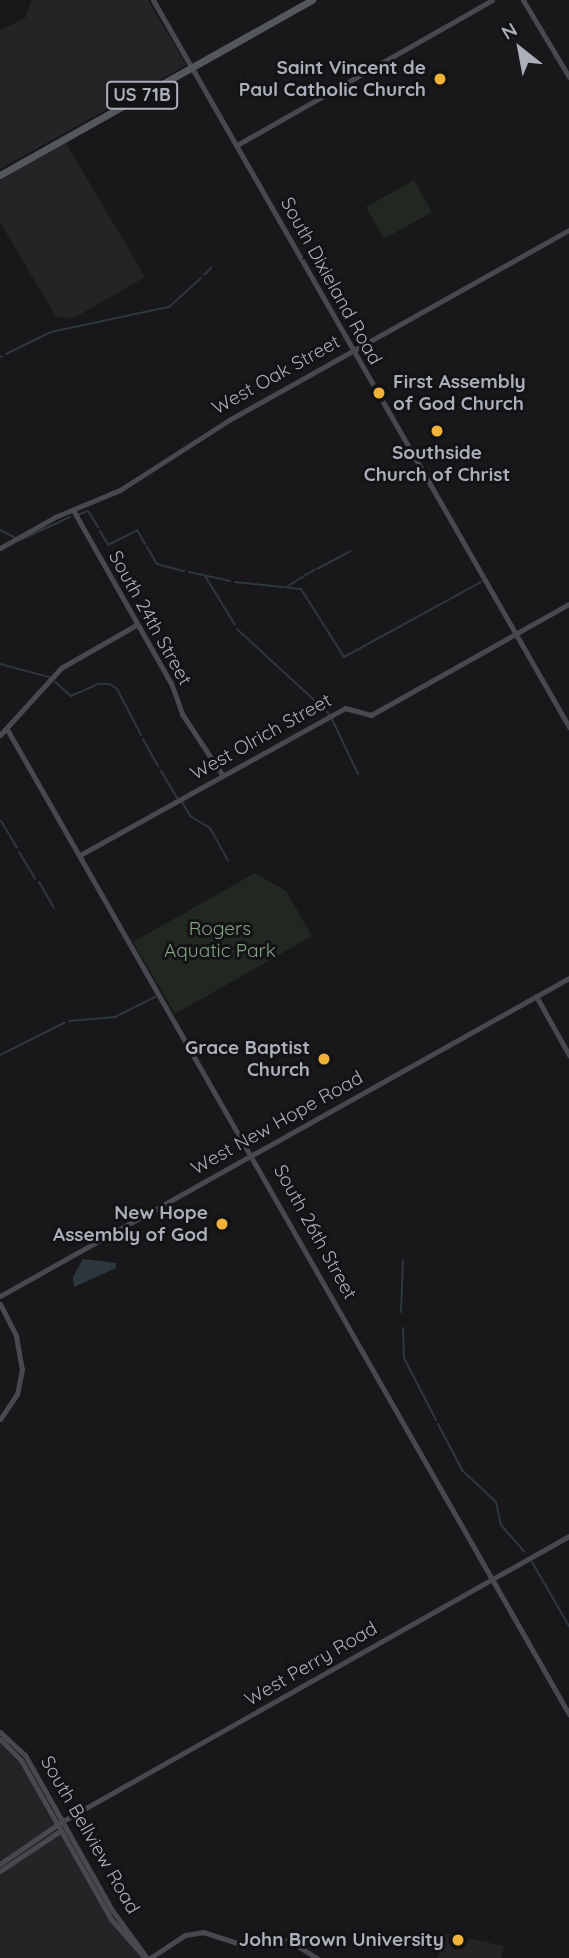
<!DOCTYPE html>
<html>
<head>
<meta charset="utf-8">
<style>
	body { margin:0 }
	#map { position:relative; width:569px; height:1958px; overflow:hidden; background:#18181a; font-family:Quicksand,sans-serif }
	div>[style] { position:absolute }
	.built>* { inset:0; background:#242427 }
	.green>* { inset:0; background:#202821 }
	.water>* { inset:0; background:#2e373e }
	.stream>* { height:2px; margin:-1px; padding:0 1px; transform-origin:1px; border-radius:1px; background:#2e373e }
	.secondary>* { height:5px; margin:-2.5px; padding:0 2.5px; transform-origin:2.5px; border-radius:2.5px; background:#47494f }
	.primary>* { height:7px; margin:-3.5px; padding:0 3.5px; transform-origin:3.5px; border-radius:3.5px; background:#55575e }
	.dots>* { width:19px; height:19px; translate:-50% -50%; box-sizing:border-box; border:4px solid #131315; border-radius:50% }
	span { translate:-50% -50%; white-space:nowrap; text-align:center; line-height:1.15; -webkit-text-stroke:6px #131315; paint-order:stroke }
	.shield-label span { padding:2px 5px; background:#131315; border:2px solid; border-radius:5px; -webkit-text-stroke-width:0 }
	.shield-label { font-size:18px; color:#aaafba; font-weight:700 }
	.poi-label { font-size:19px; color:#aaafba; font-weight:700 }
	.right { translate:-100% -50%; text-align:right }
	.left { translate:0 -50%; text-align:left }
	.street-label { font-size:19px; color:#aaafba }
	.park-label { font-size:19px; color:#81a483 }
	.north { position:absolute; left:485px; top:14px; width:70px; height:70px; -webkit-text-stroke:5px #131315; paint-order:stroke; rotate:329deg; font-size:19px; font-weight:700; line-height:28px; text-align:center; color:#aaafba }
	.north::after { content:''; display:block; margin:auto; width:24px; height:32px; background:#aaafba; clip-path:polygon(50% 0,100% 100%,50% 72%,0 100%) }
</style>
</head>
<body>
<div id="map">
	<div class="built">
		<div style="clip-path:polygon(31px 0,148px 0,186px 65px,0 169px,0 31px,26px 17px)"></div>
		<div style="clip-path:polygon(66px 143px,145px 277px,74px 318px,56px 317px,0 222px,0 180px)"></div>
		<div style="clip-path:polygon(0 1741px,19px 1760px,109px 1919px,142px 1958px,0 1958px)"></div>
		<div style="clip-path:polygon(444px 1933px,504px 1946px,501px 1958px,437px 1958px)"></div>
	</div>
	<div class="green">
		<div style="clip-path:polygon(414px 180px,432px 212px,384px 239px,366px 207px)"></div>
		<div style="clip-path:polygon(255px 873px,286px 891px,312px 936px,175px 1014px,133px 942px)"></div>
	</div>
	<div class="water">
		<div style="clip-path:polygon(83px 1259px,116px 1263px,116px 1268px,74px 1287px,73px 1277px)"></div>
	</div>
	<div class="stream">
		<div style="left:204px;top:275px;width:11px;rotate:-45deg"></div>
		<div style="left:6px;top:354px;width:50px;rotate:-26.1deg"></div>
		<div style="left:51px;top:332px;width:121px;rotate:-12deg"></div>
		<div style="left:169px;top:307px;width:43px;rotate:-42.2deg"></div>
		<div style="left:0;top:357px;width:2px;rotate:-27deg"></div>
		<div style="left:77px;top:515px;width:12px;rotate:-20deg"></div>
		<div style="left:88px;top:511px;width:19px;rotate:58deg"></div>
		<div style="left:0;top:530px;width:16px;rotate:27deg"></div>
		<div style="left:100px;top:531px;width:16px;rotate:60deg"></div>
		<div style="left:108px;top:545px;width:33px;rotate:-27deg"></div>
		<div style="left:137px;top:530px;width:16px;rotate:60deg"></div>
		<div style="left:20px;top:540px;width:55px;rotate:-24.7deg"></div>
		<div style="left:147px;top:547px;width:20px;rotate:60deg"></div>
		<div style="left:157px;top:564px;width:28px;rotate:15deg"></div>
		<div style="left:317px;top:569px;width:38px;rotate:-28deg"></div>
		<div style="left:189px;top:572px;width:42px;rotate:12.4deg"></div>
		<div style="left:205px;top:576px;width:57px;rotate:58.5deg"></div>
		<div style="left:235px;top:582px;width:66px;rotate:6.1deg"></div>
		<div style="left:301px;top:589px;width:80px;rotate:57.7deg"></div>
		<div style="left:344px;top:657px;width:156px;rotate:-28.7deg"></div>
		<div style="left:288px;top:586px;width:31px;rotate:-32deg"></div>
		<div style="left:237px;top:629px;width:125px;rotate:42.7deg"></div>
		<div style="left:0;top:664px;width:51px;rotate:14.9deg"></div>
		<div style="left:55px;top:682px;width:21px;rotate:41deg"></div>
		<div style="left:71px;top:696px;width:30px;rotate:-24deg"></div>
		<div style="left:98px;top:684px;width:12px"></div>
		<div style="left:110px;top:684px;width:9px;rotate:36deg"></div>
		<div style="left:117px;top:689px;width:52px;rotate:62.4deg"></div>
		<div style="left:332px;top:719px;width:61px;rotate:64.7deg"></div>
		<div style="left:143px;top:739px;width:31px;rotate:61deg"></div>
		<div style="left:161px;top:771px;width:31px;rotate:59deg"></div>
		<div style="left:182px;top:802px;width:16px;rotate:60deg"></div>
		<div style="left:190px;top:816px;width:23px;rotate:31deg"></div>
		<div style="left:210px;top:828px;width:37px;rotate:61deg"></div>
		<div style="left:1px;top:821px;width:31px;rotate:59deg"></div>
		<div style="left:19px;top:852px;width:31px;rotate:59deg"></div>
		<div style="left:39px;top:882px;width:30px;rotate:60deg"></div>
		<div style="left:69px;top:1021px;width:46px;rotate:-5deg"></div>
		<div style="left:115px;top:1017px;width:45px;rotate:-26.6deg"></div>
		<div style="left:0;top:1055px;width:72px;rotate:-26.6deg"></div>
		<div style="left:401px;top:1312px;width:52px;rotate:-87.8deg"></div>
		<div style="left:403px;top:1328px;width:30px;rotate:88deg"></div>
		<div style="left:404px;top:1358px;width:70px;rotate:62.7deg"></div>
		<div style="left:438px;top:1424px;width:52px;rotate:62.4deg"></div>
		<div style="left:462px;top:1470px;width:47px;rotate:43.3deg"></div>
		<div style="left:496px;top:1502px;width:24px;rotate:78deg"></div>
		<div style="left:501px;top:1525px;width:35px;rotate:49deg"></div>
		<div style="left:532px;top:1562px;width:74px;rotate:60deg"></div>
	</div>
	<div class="secondary">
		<div style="left:153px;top:0;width:838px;rotate:60.22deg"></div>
		<div style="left:523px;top:0;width:90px;rotate:59.1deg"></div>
		<div style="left:237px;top:145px;width:293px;rotate:-29.6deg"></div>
		<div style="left:73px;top:510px;width:199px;rotate:60.5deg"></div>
		<div style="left:171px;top:683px;width:33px;rotate:70deg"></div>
		<div style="left:182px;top:714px;width:74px;rotate:56.5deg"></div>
		<div style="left:0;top:548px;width:63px;rotate:-29.4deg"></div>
		<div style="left:55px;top:517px;width:70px;rotate:-22.6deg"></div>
		<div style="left:120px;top:490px;width:130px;rotate:-32.7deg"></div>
		<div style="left:229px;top:420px;width:389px;rotate:-29.2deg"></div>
		<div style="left:8px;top:731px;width:1132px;rotate:60.29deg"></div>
		<div style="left:0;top:735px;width:91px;rotate:-47.7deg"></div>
		<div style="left:61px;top:668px;width:86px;rotate:-29.8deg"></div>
		<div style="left:80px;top:855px;width:303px;rotate:-29deg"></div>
		<div style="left:345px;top:708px;width:27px;rotate:15deg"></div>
		<div style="left:371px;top:715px;width:227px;rotate:-29.3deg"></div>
		<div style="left:536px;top:996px;width:68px;rotate:60.8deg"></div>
		<div style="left:0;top:1296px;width:652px;rotate:-29.2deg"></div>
		<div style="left:0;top:1304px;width:36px;rotate:63deg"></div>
		<div style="left:16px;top:1336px;width:34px;rotate:80deg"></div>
		<div style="left:22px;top:1369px;width:25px;rotate:101deg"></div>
		<div style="left:17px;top:1394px;width:30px;rotate:124deg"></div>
		<div style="left:0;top:1732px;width:34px;rotate:43deg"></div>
		<div style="left:25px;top:1755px;width:178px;rotate:60.7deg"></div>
		<div style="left:112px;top:1910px;width:59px;rotate:53.9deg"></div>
		<div style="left:0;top:1739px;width:30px;rotate:45deg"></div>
		<div style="left:21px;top:1760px;width:183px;rotate:60.5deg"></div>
		<div style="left:111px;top:1919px;width:52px;rotate:48.9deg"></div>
		<div style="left:0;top:1864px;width:74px;rotate:-34.5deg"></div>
		<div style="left:61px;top:1822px;width:583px;rotate:-29.38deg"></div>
		<div style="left:0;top:1871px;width:72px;rotate:-33.7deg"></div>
		<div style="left:150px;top:1958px;width:42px;rotate:-33.3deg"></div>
		<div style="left:185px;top:1935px;width:18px;rotate:-9deg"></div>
		<div style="left:203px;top:1932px;width:38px;rotate:18deg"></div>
		<div style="left:239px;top:1944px;width:49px;rotate:-4.7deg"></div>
		<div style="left:288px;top:1940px;width:34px;rotate:32deg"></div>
	</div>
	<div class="primary">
		<div style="left:0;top:175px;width:358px;rotate:-29.3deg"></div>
	</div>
	<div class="dots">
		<div style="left:440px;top:79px;background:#f1b239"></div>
		<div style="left:379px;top:393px;background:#f1b239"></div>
		<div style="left:437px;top:431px;background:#f1b239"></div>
		<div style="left:324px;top:1059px;background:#f1b239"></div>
		<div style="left:222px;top:1224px;background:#f1b239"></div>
		<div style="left:458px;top:1940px;background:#f1b239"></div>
	</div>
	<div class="shield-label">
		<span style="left:142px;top:95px">US 71B</span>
	</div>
	<div class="poi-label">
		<span class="right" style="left:426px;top:79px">Saint Vincent de<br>Paul Catholic Church</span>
		<span class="left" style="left:393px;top:393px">First Assembly<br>of God Church</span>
		<span style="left:437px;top:464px">Southside<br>Church of Christ</span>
		<span class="right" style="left:310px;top:1059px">Grace Baptist<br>Church</span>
		<span class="right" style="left:208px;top:1224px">New Hope<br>Assembly of God</span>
		<span class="right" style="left:444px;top:1940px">John Brown University</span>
	</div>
	<div class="street-label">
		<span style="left:331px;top:281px;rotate:61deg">South Dixieland Road</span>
		<span style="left:276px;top:375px;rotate:-29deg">West Oak Street</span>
		<span style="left:150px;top:618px;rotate:61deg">South 24th Street</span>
		<span style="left:261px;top:737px;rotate:-29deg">West Olrich Street</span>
		<span style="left:277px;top:1123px;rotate:-29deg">West New Hope Road</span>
		<span style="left:315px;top:1232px;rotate:61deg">South 26th Street</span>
		<span style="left:311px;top:1664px;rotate:-30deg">West Perry Road</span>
		<span style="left:90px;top:1835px;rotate:60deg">South Bellview Road</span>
	</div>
	<div class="park-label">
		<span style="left:220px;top:940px">Rogers<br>Aquatic Park</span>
	</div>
	<div class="north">N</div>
</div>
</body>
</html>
